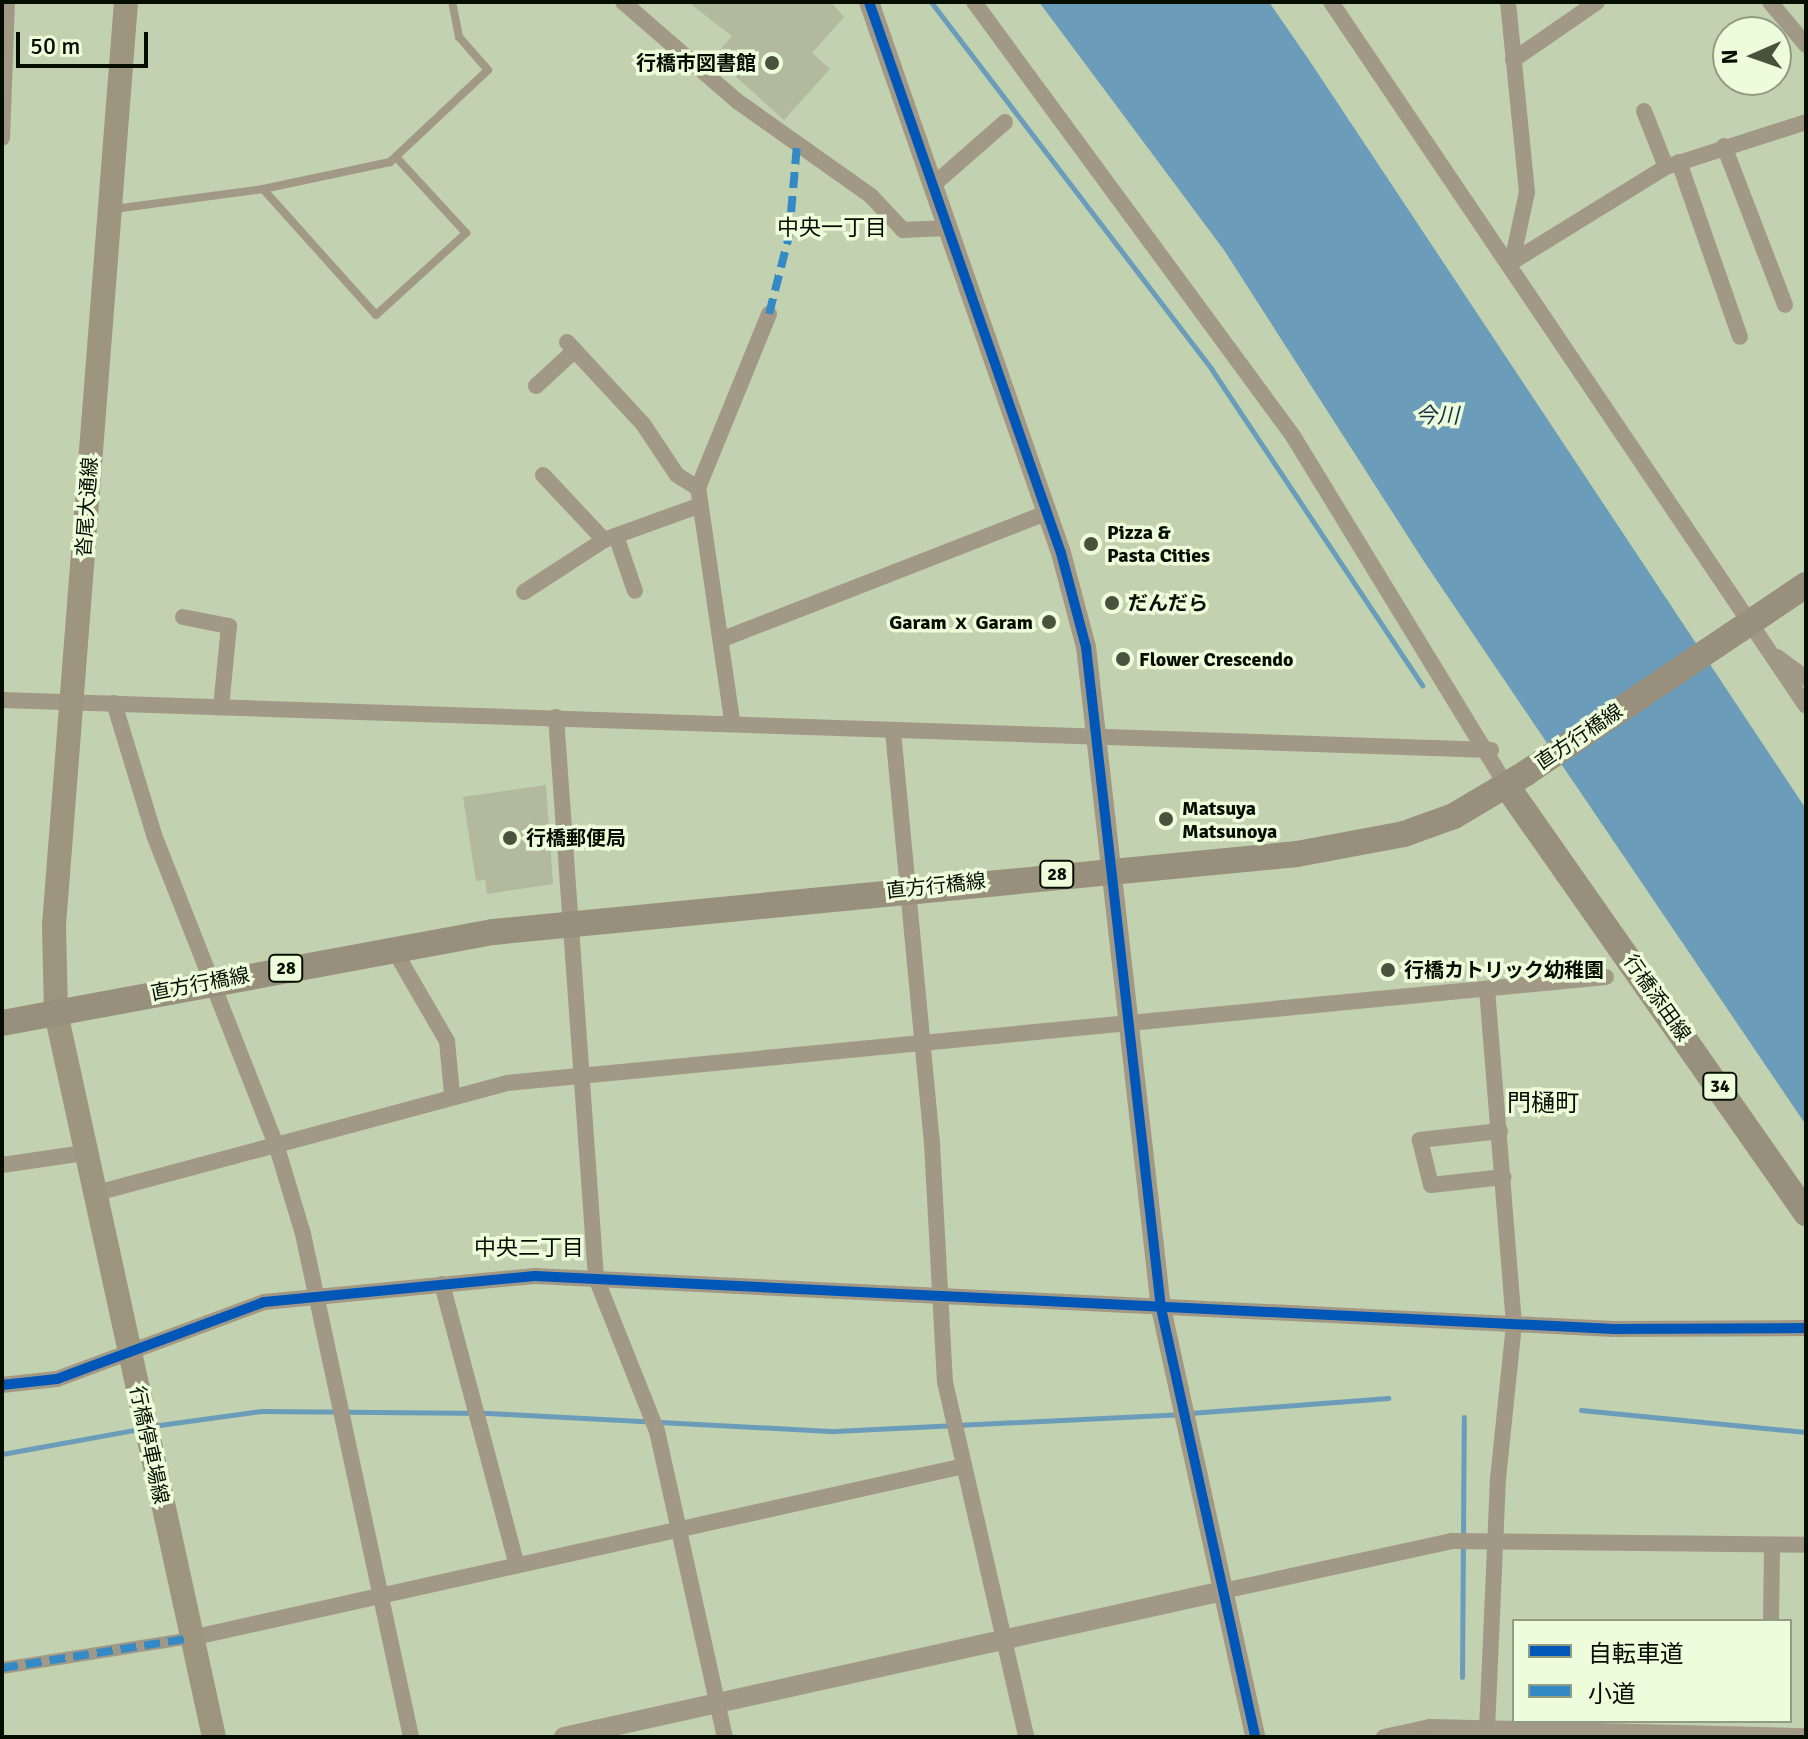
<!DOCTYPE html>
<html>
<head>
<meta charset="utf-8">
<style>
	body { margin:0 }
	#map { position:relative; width:1808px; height:1739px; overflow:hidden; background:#c2d1af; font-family:Signika,"Noto Sans JP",sans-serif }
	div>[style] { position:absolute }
	.water>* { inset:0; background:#6b9cb9 }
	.stream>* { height:5px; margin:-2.5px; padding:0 2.5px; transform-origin:2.5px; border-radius:2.5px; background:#6b9cb9 }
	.building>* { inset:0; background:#b3b99d }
	.service>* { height:8px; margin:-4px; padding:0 4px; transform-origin:4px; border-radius:4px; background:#a29886 }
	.pedestrian>* { height:12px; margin:-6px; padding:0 6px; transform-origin:6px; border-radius:6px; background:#a29886 }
	.minor>* { height:16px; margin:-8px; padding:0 8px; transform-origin:8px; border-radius:8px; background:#a29886 }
	.tertiary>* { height:20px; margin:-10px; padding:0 10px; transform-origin:10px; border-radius:10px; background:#a29886 }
	.secondary>* { height:24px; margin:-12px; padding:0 12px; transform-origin:12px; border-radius:12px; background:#9d957d }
	.primary>* { height:26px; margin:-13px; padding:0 13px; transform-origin:13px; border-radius:13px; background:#98907c }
	.quiet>* { height:8px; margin-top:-4px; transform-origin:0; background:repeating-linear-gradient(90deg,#348ac4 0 16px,transparent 0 24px) }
	.cycleway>* { height:10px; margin:-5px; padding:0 5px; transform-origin:5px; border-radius:5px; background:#0057b8 }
	.dots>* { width:22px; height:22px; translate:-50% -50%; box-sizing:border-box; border:4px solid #edfcdb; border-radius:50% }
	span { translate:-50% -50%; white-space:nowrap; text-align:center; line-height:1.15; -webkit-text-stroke:7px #edfcdb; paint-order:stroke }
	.shield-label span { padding:2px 6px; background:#edfcdb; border:2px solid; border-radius:6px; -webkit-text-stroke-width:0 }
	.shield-label { font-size:18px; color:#060e00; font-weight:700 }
	.poi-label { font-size:20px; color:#060e00; font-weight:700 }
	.right { translate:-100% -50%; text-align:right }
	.left { translate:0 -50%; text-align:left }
	.street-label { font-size:20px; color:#060e00 }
	.neighbourhood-label { font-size:22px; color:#060e00 }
	.water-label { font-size:22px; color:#132e46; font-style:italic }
	.quarter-label { font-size:24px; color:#060e00 }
	.frame { position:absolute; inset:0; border:4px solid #060e00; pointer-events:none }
	.legend { position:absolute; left:1512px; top:1619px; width:280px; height:104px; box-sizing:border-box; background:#edfcdb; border:2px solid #919d83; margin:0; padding:10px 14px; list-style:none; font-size:24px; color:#060e00 }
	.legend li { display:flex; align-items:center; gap:16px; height:40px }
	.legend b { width:40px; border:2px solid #919d83 }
	.north { position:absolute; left:1712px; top:16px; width:80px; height:80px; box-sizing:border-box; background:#edfcdb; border:2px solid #919d83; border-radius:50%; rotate:268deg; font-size:22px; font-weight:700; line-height:32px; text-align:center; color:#060e00 }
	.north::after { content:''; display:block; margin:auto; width:28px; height:36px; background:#48523d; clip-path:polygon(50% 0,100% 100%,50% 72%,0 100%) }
	.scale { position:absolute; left:16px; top:32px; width:132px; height:36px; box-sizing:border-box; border:4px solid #060e00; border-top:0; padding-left:10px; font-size:24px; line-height:28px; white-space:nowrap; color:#060e00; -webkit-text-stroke:6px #edfcdb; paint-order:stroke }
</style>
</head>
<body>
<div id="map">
	<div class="water">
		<div style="clip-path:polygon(1039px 2px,1269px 2px,1307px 57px,1806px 809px,1806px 1125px,1425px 563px,1224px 250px)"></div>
	</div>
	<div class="stream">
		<div style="left:931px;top:2px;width:463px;rotate:52.6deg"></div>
		<div style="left:1212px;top:370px;width:379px;rotate:56.3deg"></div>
		<div style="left:1581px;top:1410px;width:226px;rotate:5.6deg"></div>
		<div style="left:1190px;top:1413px;width:199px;rotate:-4.3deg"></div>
		<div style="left:152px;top:1426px;width:111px;rotate:-7.8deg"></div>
		<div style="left:262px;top:1411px;width:226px;rotate:0.5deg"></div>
		<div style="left:488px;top:1413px;width:347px;rotate:3deg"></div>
		<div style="left:835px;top:1431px;width:345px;rotate:-2.8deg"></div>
		<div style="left:2px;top:1454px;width:139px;rotate:-10.3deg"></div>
		<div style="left:1462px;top:1677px;width:260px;rotate:-89.6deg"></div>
	</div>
	<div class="building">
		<div style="clip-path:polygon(688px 2px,831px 2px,844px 17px,812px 53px,830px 69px,784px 120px,714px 57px,732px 36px)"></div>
		<div style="clip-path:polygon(546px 785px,553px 884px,487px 894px,485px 880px,476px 881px,463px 797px)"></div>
	</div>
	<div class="service">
		<div style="left:263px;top:189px;width:169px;rotate:48.1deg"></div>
		<div style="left:376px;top:315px;width:122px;rotate:-42.3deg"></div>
		<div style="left:466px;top:233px;width:103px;rotate:-132.6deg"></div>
		<div style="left:114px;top:209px;width:150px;rotate:-7.6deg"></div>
		<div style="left:263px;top:189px;width:130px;rotate:-12deg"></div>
		<div style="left:390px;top:162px;width:134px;rotate:-43.2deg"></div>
		<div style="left:488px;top:70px;width:44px;rotate:-131.3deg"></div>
		<div style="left:459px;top:37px;width:36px;rotate:-101deg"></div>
	</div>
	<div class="pedestrian">
		<div style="left:2px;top:1668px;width:191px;rotate:-9deg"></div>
	</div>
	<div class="minor">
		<div style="left:623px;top:2px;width:151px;rotate:41deg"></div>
		<div style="left:737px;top:101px;width:164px;rotate:35.3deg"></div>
		<div style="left:871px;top:196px;width:47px;rotate:46.7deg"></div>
		<div style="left:903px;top:230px;width:44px;rotate:-2.6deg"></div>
		<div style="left:974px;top:2px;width:539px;rotate:53.68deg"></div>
		<div style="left:1293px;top:436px;width:409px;rotate:58.6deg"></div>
		<div style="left:1331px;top:2px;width:849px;rotate:55.99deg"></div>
		<div style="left:1508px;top:2px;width:191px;rotate:84.3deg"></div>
		<div style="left:1527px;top:192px;width:72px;rotate:102.1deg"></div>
		<div style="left:1770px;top:2px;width:56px;rotate:50.1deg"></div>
		<div style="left:1513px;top:60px;width:102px;rotate:-34.6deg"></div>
		<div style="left:1644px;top:111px;width:60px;rotate:68.6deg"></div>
		<div style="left:2px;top:138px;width:136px;rotate:-87.9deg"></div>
		<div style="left:1724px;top:146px;width:170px;rotate:69deg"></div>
		<div style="left:1679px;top:162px;width:185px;rotate:70.8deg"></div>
		<div style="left:932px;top:186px;width:97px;rotate:-41.2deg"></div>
		<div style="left:1512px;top:262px;width:181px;rotate:-31.7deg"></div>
		<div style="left:1666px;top:167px;width:147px;rotate:-17.8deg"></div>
		<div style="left:567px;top:342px;width:112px;rotate:47.2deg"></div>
		<div style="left:643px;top:424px;width:61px;rotate:56.3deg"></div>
		<div style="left:677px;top:475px;width:25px;rotate:32deg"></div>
		<div style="left:536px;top:386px;width:53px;rotate:-42.7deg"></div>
		<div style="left:543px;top:475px;width:89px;rotate:46.8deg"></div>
		<div style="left:604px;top:540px;width:100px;rotate:-19.9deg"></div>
		<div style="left:616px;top:536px;width:58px;rotate:70.9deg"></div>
		<div style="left:524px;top:592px;width:95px;rotate:-33deg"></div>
		<div style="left:183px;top:617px;width:47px;rotate:11.1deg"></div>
		<div style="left:229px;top:626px;width:82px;rotate:95.6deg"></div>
		<div style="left:723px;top:639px;width:348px;rotate:-21.3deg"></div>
		<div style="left:1777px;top:657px;width:36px;rotate:36deg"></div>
		<div style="left:2px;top:700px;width:1490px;rotate:1.92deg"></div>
		<div style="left:114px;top:703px;width:138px;rotate:73.1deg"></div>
		<div style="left:154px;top:835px;width:332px;rotate:68.5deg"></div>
		<div style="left:276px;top:1144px;width:94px;rotate:73.3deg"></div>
		<div style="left:303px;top:1234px;width:514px;rotate:77.88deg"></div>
		<div style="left:556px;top:717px;width:562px;rotate:85.92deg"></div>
		<div style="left:596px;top:1278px;width:165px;rotate:68.3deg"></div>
		<div style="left:657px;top:1431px;width:313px;rotate:77.5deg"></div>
		<div style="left:732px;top:720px;width:234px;rotate:-98.3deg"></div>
		<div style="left:698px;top:488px;width:188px;rotate:-67.8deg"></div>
		<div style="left:893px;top:731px;width:414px;rotate:84.6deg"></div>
		<div style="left:932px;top:1143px;width:239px;rotate:86.9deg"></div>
		<div style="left:945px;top:1382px;width:364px;rotate:77.1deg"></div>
		<div style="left:393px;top:948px;width:108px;rotate:59.9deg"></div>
		<div style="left:447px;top:1041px;width:53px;rotate:84.6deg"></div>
		<div style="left:1487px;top:989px;width:336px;rotate:85.4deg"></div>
		<div style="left:1514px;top:1324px;width:155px;rotate:95.9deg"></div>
		<div style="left:1498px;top:1478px;width:254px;rotate:92.5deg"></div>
		<div style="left:1500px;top:1131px;width:81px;rotate:173.6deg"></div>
		<div style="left:1420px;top:1140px;width:46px;rotate:76.3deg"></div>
		<div style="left:1431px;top:1185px;width:73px;rotate:-6.3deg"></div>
		<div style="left:2px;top:1165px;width:83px;rotate:-8.3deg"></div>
		<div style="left:93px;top:1194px;width:429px;rotate:-15deg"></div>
		<div style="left:507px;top:1083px;width:1104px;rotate:-5.51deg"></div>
		<div style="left:442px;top:1284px;width:291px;rotate:75.1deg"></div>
		<div style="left:2px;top:1385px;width:55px;rotate:-6.2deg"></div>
		<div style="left:57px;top:1379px;width:221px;rotate:-20.4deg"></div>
		<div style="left:264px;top:1302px;width:272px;rotate:-5.5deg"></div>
		<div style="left:535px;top:1276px;width:1080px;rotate:2.81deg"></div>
		<div style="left:1614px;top:1329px;width:192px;rotate:-0.3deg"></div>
		<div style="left:1223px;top:1591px;width:235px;rotate:-12.3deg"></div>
		<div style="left:1453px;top:1541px;width:353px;rotate:0.6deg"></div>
		<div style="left:1771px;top:1621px;width:76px;rotate:-89.2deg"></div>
		<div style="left:191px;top:1638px;width:792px;rotate:-12.54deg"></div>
		<div style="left:1384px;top:1737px;width:47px;rotate:-12.3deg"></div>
		<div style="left:1430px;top:1727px;width:376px;rotate:1.4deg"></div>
	</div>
	<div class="tertiary">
		<div style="left:869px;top:2px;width:583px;rotate:70.79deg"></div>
		<div style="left:1061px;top:553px;width:97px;rotate:75.1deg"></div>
		<div style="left:1086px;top:647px;width:665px;rotate:83.53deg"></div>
		<div style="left:1161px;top:1308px;width:439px;rotate:77.6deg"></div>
		<div style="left:564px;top:1737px;width:675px;rotate:-12.49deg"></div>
	</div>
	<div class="secondary">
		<div style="left:126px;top:2px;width:926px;rotate:94.46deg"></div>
		<div style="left:54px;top:925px;width:88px;rotate:88.7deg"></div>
		<div style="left:56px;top:1013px;width:741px;rotate:77.69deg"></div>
	</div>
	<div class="primary">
		<div style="left:1506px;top:785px;width:523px;rotate:54.97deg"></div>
		<div style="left:2px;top:1023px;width:499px;rotate:-10.5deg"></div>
		<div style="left:493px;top:932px;width:808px;rotate:-5.54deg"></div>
		<div style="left:1297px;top:854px;width:109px;rotate:-10.6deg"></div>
		<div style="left:1404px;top:834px;width:53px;rotate:-19.8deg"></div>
		<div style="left:1454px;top:816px;width:84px;rotate:-30.8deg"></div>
		<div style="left:1526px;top:773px;width:337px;rotate:-33.9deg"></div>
	</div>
	<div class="quiet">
		<div style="left:769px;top:314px;width:81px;rotate:-75.6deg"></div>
		<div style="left:789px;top:236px;width:91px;rotate:-85deg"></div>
		<div style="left:2px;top:1668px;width:191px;rotate:-9deg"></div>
	</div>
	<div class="cycleway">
		<div style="left:869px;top:2px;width:583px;rotate:70.79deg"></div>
		<div style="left:1061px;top:553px;width:97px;rotate:75.1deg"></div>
		<div style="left:1086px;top:647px;width:665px;rotate:83.53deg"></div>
		<div style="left:1161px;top:1308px;width:439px;rotate:77.6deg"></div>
		<div style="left:2px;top:1385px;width:55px;rotate:-6.2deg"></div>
		<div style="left:57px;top:1379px;width:221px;rotate:-20.4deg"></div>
		<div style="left:264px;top:1302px;width:272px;rotate:-5.5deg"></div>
		<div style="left:535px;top:1276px;width:1080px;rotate:2.81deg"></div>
		<div style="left:1614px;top:1329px;width:192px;rotate:-0.3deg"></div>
	</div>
	<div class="dots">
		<div style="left:772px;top:63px;background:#48523d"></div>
		<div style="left:1091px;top:544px;background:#48523d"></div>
		<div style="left:1112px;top:603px;background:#48523d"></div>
		<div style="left:1049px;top:622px;background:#48523d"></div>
		<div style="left:1123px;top:659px;background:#48523d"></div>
		<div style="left:1166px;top:819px;background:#48523d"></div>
		<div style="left:510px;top:838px;background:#48523d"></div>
		<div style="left:1388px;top:970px;background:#48523d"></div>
	</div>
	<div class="shield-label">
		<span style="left:1057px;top:874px">28</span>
		<span style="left:286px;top:968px">28</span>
		<span style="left:1720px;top:1086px">34</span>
	</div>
	<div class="poi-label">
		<span class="right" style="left:756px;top:63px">行橋市図書館</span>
		<span class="left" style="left:1107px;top:544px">Pizza &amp;<br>Pasta Cities</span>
		<span class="left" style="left:1128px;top:603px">だんだら</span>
		<span class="right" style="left:1033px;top:622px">Garam ｘ Garam</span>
		<span class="left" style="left:1139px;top:659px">Flower Crescendo</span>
		<span class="left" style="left:1182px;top:820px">Matsuya<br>Matsunoya</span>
		<span class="left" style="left:526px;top:838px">行橋郵便局</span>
		<span class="left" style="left:1404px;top:970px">行橋カトリック幼稚園</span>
	</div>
	<div class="street-label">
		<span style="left:87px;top:507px;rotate:-86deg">沓尾大通線</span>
		<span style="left:1579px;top:737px;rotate:-34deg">直方行橋線</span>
		<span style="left:936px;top:886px;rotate:-6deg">直方行橋線</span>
		<span style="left:200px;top:984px;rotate:-11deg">直方行橋線</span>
		<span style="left:1657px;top:998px;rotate:55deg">行橋添田線</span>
		<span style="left:149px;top:1445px;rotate:78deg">行橋停車場線</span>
	</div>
	<div class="neighbourhood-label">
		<span style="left:832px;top:228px">中央一丁目</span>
		<span style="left:529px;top:1248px">中央二丁目</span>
	</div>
	<div class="water-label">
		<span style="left:1437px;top:416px">今川</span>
	</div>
	<div class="quarter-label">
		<span style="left:1543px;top:1104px">門樋町</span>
	</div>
	<div class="frame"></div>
	<ul class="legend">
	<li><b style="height:10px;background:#0057b8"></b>自転車道</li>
	<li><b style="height:10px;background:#348ac4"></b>小道</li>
	</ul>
	<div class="north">N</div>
	<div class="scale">50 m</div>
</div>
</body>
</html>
